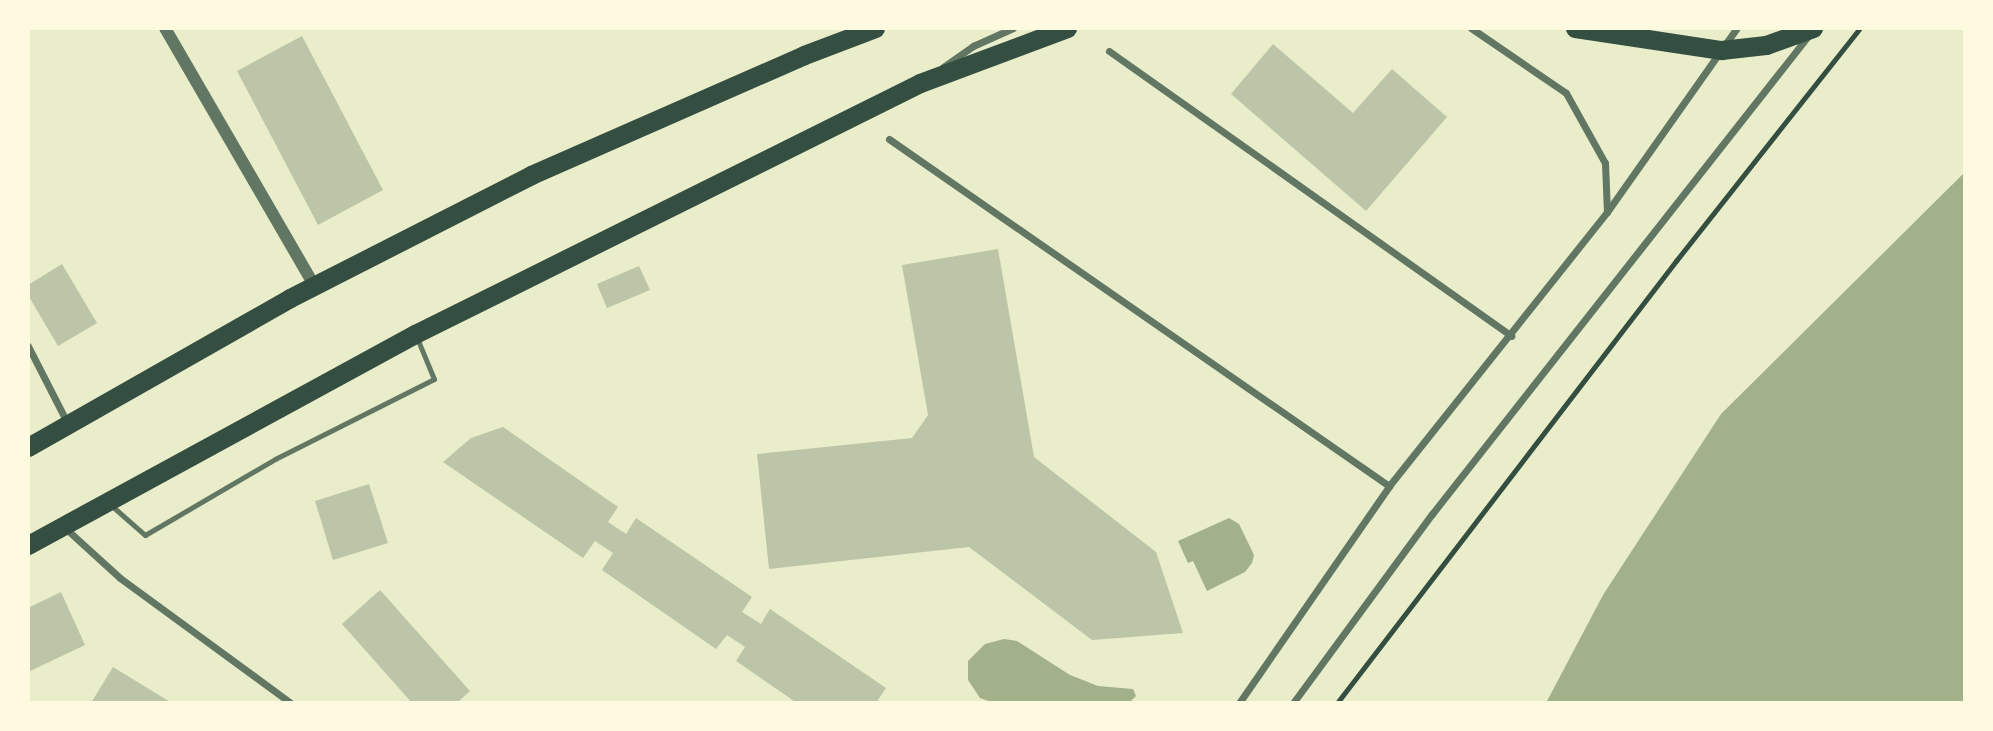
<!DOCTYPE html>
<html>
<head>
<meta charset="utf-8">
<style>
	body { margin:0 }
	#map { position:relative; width:1993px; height:731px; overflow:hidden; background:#e9edc9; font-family:Cabin,sans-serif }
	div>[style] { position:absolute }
	.water>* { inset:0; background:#a3b18a }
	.building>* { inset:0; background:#bcc5a7 }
	.path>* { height:4.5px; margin:-2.25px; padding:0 2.25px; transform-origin:2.25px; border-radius:2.25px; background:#344e41 }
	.service>* { height:5px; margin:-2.5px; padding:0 2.5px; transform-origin:2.5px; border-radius:2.5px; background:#617663 }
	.minor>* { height:7px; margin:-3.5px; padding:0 3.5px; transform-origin:3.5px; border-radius:3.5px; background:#617663 }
	.tertiary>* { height:12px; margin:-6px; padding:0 6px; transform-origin:6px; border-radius:6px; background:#617663 }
	.trunk>* { height:19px; margin:-9.5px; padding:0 9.5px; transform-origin:9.5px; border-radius:9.5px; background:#344e41 }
	span { translate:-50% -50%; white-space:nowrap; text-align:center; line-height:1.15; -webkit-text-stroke:7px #fefae0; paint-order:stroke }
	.frame { position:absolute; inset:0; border:30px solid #fefae0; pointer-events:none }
</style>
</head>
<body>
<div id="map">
	<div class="water">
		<div style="clip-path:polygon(1965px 172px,1965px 703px,1546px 703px,1603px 595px,1721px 414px)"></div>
		<div style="clip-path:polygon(1229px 518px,1239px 524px,1254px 555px,1252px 563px,1245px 572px,1207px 591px,1193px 561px,1188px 563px,1178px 541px)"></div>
		<div style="clip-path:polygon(1004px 639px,1017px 641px,1070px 675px,1098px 686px,1133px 689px,1136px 696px,1129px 703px,994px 703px,980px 698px,968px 680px,968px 661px,985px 644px)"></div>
	</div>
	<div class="building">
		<div style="clip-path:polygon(302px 36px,383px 190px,318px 225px,237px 71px)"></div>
		<div style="clip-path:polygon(1273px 44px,1353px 113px,1392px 69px,1447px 117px,1366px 211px,1231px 94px)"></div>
		<div style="clip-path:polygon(998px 249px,1034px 457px,1156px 552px,1183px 633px,1092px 640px,969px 547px,769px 569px,757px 454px,912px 438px,928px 415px,902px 265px)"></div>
		<div style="clip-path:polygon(62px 264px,97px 323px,58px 346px,28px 295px,28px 285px)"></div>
		<div style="clip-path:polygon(639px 266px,650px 290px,607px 308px,597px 284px)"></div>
		<div style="clip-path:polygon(503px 427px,618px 507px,608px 522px,626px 534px,636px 518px,752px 597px,742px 612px,761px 624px,770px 609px,886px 688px,876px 703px,797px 703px,736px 661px,745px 647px,727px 635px,716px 649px,602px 570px,613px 553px,595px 541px,583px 558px,443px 462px,471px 438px)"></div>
		<div style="clip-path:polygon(369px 484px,388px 543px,333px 560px,315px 501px)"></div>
		<div style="clip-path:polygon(380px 590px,470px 691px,457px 703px,412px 703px,342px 624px)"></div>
		<div style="clip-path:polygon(61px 592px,85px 645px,28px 672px,28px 608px)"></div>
		<div style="clip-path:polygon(113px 667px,172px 703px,91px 703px)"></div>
	</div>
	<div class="path">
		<div style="left:1337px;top:703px;width:557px;rotate:-52.51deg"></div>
		<div style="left:1676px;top:261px;width:297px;rotate:-51.7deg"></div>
	</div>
	<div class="service">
		<div style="left:112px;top:506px;width:44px;rotate:41.3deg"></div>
		<div style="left:145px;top:535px;width:151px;rotate:-30.3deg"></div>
		<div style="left:275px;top:459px;width:178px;rotate:-26.7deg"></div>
		<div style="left:434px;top:379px;width:44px;rotate:-112.5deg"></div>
	</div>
	<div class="minor">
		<div style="left:1471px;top:28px;width:115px;rotate:34.4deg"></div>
		<div style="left:1566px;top:93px;width:80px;rotate:60.9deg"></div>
		<div style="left:1605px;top:163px;width:49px;rotate:87.7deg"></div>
		<div style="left:1109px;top:51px;width:493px;rotate:35.3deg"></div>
		<div style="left:943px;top:67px;width:37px;rotate:-35deg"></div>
		<div style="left:973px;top:46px;width:44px;rotate:-24.2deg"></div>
		<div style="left:889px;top:139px;width:609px;rotate:34.76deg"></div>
		<div style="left:28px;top:346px;width:88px;rotate:62.9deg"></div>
		<div style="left:64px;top:527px;width:76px;rotate:42.3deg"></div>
		<div style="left:120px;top:578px;width:212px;rotate:36.2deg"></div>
		<div style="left:1239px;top:703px;width:264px;rotate:-55.3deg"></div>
		<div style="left:1389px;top:486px;width:350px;rotate:-51.5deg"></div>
		<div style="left:1607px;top:212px;width:225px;rotate:-54.8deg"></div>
		<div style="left:1293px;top:703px;width:235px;rotate:-53.7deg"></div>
		<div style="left:1432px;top:514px;width:608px;rotate:-51.81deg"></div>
	</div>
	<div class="tertiary">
		<div style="left:165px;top:28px;width:299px;rotate:59.9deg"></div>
	</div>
	<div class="trunk">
		<div style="left:1575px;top:28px;width:148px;rotate:8.6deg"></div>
		<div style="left:1721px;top:50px;width:45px;rotate:-6.3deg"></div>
		<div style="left:1766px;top:45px;width:50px;rotate:-19.9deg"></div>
		<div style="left:28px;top:447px;width:301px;rotate:-29.6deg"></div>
		<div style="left:290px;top:298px;width:271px;rotate:-27deg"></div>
		<div style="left:531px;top:175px;width:298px;rotate:-23.7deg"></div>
		<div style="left:804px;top:55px;width:76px;rotate:-20.8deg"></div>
		<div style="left:28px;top:545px;width:441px;rotate:-28.6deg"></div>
		<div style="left:415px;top:334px;width:564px;rotate:-26.43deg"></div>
		<div style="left:920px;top:83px;width:157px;rotate:-20.5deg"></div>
	</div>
	<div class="frame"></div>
</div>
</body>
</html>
